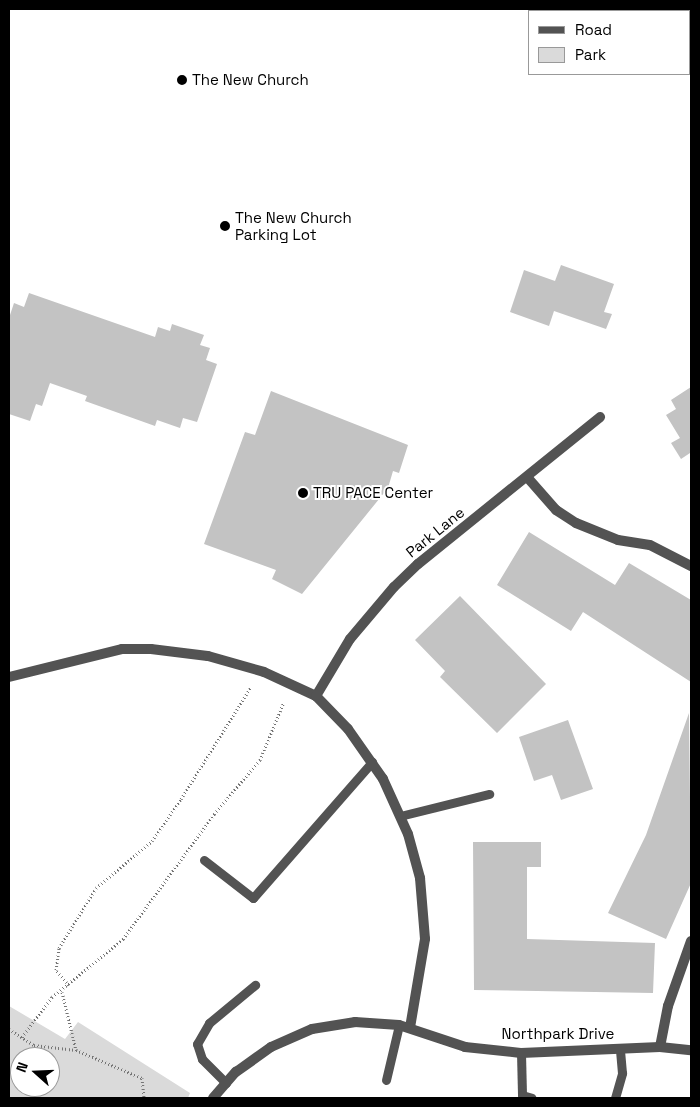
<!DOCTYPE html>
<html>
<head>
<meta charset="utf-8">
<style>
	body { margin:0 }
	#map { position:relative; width:700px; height:1107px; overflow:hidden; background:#fff; font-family:"Space Grotesk",sans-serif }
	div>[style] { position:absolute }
	.green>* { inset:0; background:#dadada }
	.building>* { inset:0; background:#c3c3c3 }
	.path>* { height:3px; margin-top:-1.5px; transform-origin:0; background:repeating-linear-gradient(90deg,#757575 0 1px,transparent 0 3.5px) }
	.service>* { height:9px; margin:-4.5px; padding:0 4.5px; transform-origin:4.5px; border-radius:4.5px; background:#535353 }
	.minor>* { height:10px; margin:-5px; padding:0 5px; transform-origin:5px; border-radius:5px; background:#535353 }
	.dots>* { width:14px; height:14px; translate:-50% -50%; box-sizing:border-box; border:2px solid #fff; border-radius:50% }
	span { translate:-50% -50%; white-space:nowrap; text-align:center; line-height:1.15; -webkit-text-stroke:4px #fff; paint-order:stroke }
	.poi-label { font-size:15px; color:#000 }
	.left { translate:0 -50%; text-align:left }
	.street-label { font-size:15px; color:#000 }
	.frame { position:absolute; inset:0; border:10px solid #000; pointer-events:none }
	.legend { position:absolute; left:528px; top:10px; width:162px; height:65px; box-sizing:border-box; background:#fff; border:1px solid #999; margin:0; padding:6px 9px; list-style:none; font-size:15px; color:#000 }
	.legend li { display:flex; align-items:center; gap:10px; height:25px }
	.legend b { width:25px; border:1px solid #999 }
	.north { position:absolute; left:10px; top:1047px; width:50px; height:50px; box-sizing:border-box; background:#fff; border:1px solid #999; border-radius:50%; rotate:290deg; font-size:14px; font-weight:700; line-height:20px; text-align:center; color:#000 }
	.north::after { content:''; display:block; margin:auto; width:18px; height:22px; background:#000; clip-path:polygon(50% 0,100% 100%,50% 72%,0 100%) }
</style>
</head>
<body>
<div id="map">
	<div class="green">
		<div style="clip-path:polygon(evenodd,9px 1006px,65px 1039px,78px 1022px,190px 1093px,188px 1098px,9px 1098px,9px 1006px,20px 1057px,50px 1057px,50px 1087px,20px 1087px,20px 1057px)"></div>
	</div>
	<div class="building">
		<div style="clip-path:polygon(561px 265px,614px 284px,604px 312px,612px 314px,606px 329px,554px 311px,549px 326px,510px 312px,524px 270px,555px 281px)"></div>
		<div style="clip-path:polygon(29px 293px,155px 337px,158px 327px,170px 331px,172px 324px,204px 335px,200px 345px,210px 348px,206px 360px,217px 364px,197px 422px,183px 418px,180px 428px,157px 420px,155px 426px,85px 401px,87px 396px,50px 383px,42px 406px,36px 404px,30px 421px,9px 414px,9px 318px,14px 303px,24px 307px)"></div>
		<div style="clip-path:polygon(691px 387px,691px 456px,690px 453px,681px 459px,671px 443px,680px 438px,666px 415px,676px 409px,671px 400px)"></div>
		<div style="clip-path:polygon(271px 391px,408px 445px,399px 473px,393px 471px,388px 488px,302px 594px,272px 579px,276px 570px,204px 544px,245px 432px,255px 435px)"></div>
		<div style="clip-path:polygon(529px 532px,615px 585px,629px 563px,691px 600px,691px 682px,583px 612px,571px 631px,497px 585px)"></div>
		<div style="clip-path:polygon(460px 596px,546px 684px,497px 733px,440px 677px,445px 671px,415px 640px)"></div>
		<div style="clip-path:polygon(689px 713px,691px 883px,666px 939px,608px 913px,646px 835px)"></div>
		<div style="clip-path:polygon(568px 720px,593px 789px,561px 800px,552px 775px,534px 781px,519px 737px)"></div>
		<div style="clip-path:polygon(473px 842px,541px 842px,541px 867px,527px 867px,527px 939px,655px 943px,653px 993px,474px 990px)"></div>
	</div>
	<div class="path">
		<div style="left:69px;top:985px;width:20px;rotate:-131deg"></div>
		<div style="left:56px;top:970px;width:22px;rotate:-82deg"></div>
		<div style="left:59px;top:948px;width:70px;rotate:-58.3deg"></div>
		<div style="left:96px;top:888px;width:73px;rotate:-40deg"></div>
		<div style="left:152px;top:841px;width:51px;rotate:-55.4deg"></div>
		<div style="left:181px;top:799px;width:132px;rotate:-58deg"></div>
		<div style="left:62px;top:992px;width:60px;rotate:76.4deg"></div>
		<div style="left:9px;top:1029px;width:30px;rotate:33deg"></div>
		<div style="left:34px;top:1045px;width:42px;rotate:6.8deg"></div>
		<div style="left:76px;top:1050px;width:72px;rotate:23deg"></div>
		<div style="left:142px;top:1078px;width:20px;rotate:84deg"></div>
		<div style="left:22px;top:1037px;width:50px;rotate:-53.1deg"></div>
		<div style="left:52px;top:997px;width:92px;rotate:-39.2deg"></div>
		<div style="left:123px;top:939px;width:155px;rotate:-53.9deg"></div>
		<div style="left:214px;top:814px;width:71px;rotate:-49.6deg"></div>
		<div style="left:260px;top:760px;width:61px;rotate:-67.7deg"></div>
	</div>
	<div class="service">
		<div style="left:400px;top:816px;width:92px;rotate:-13.9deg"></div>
		<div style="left:204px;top:860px;width:62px;rotate:37.8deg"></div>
		<div style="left:253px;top:898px;width:181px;rotate:-48.8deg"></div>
		<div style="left:521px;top:1053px;width:42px;rotate:88.6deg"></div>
		<div style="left:522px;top:1095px;width:10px;rotate:17deg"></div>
		<div style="left:386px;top:1080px;width:57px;rotate:-76.7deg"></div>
		<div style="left:226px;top:1083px;width:34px;rotate:-135deg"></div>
		<div style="left:202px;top:1059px;width:16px;rotate:-108deg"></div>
		<div style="left:197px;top:1044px;width:24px;rotate:-60deg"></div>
		<div style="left:209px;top:1023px;width:60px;rotate:-39.6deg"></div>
		<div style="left:615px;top:1098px;width:26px;rotate:-74deg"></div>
		<div style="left:622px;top:1073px;width:24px;rotate:-95deg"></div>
	</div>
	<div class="minor">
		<div style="left:527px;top:477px;width:44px;rotate:48.7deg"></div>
		<div style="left:556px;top:510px;width:24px;rotate:33deg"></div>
		<div style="left:576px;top:523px;width:45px;rotate:22deg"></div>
		<div style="left:618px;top:540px;width:32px;rotate:9deg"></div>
		<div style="left:650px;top:545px;width:46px;rotate:27.1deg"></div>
		<div style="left:9px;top:677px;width:116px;rotate:-13.9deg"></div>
		<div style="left:122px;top:649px;width:29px"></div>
		<div style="left:151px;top:649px;width:57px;rotate:7deg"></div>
		<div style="left:208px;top:656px;width:58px;rotate:15.9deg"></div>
		<div style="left:264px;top:672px;width:57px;rotate:24.8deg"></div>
		<div style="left:316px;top:696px;width:46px;rotate:45.9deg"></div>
		<div style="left:348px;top:729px;width:61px;rotate:55deg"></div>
		<div style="left:383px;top:779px;width:60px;rotate:65.6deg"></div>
		<div style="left:408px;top:834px;width:46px;rotate:74.7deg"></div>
		<div style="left:420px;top:878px;width:61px;rotate:85.3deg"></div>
		<div style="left:425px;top:939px;width:90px;rotate:99.6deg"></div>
		<div style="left:316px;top:696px;width:66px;rotate:-59.2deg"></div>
		<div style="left:350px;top:639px;width:68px;rotate:-49.8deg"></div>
		<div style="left:394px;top:587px;width:33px;rotate:-44deg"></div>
		<div style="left:418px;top:564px;width:234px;rotate:-38.9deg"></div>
		<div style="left:660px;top:1047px;width:42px;rotate:-79deg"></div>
		<div style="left:668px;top:1006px;width:69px;rotate:-70.5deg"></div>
		<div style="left:213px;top:1098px;width:35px;rotate:-49deg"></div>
		<div style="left:236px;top:1072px;width:43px;rotate:-35.5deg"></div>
		<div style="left:271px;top:1047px;width:45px;rotate:-23.7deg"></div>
		<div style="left:312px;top:1029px;width:44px;rotate:-9.2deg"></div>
		<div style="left:355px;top:1022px;width:44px;rotate:3.9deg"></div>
		<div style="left:399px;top:1025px;width:70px;rotate:18.4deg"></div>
		<div style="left:465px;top:1047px;width:56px;rotate:6.1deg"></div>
		<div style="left:521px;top:1053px;width:139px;rotate:-2.5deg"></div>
		<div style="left:660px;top:1047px;width:31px;rotate:6deg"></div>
	</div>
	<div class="dots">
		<div style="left:182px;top:80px;background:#000"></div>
		<div style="left:225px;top:226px;background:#000"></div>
		<div style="left:303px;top:493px;background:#000"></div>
	</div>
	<div class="poi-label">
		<span class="left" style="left:192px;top:80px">The New Church</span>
		<span class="left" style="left:235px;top:226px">The New Church<br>Parking Lot</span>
		<span class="left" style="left:313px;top:493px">TRU PACE Center</span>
	</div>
	<div class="street-label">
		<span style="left:435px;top:532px;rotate:-39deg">Park Lane</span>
		<span style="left:558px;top:1034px">Northpark Drive</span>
	</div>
	<div class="frame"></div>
	<ul class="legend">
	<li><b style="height:6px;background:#535353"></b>Road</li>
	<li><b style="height:14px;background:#dadada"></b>Park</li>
	</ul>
	<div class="north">N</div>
</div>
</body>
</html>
